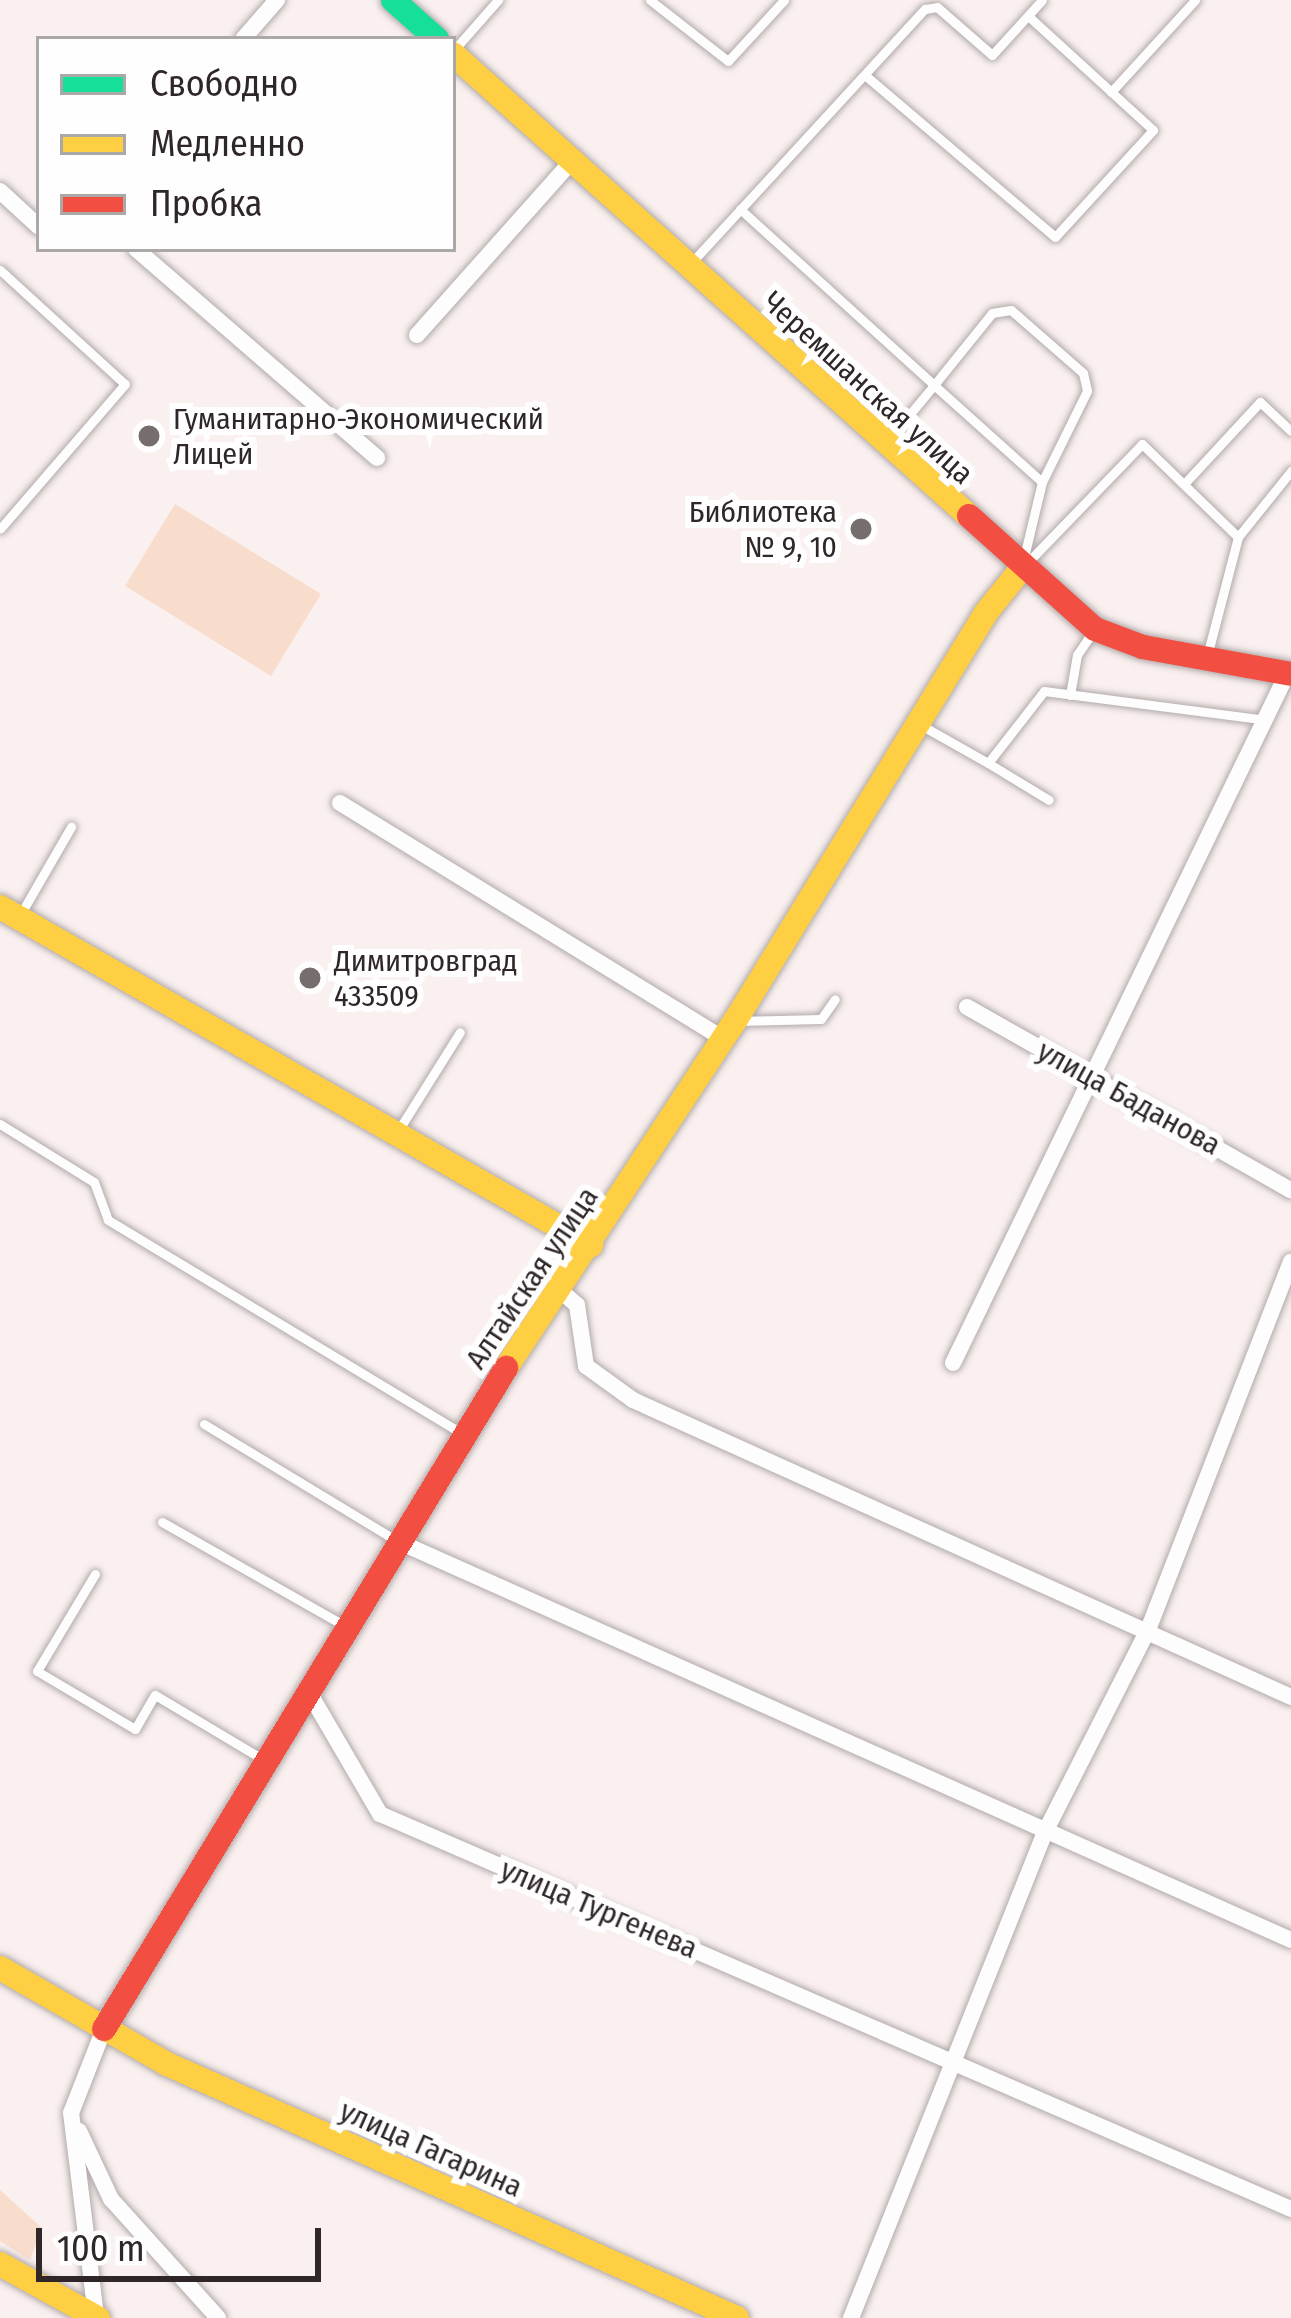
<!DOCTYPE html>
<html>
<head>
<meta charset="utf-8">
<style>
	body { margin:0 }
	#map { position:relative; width:1291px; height:2318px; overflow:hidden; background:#faf0f0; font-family:"Fira Sans Condensed",sans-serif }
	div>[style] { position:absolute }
	.green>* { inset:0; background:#f9ddcc }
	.roads { filter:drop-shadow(0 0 3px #b2aaaa) drop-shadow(0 0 3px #b2aaaa) }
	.lane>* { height:9px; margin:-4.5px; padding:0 4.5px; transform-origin:4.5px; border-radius:4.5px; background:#fefdfd }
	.street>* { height:16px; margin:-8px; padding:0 8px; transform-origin:8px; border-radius:8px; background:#fefdfd }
	.fast>* { height:24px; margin:-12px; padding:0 12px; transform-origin:12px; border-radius:12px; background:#16e098 }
	.slow>* { height:24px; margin:-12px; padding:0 12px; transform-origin:12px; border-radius:12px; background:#ffcf43 }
	.jam>* { height:24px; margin:-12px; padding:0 12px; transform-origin:12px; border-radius:12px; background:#f24e42 }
	.dots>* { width:33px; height:33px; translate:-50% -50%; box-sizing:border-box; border:6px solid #fefefe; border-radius:50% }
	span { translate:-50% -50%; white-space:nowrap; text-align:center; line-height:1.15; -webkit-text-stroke:12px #fefefe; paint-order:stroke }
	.street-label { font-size:30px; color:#2f2627 }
	.poi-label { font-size:30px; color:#2f2627 }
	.left { translate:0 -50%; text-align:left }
	.right { translate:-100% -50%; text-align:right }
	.legend { position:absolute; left:36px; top:36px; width:420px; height:216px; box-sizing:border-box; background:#fefefe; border:3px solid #aba8a8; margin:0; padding:15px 21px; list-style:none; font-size:36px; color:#2f2627 }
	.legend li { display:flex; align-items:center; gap:24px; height:60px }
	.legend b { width:60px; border:3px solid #aba8a8 }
	.scale { position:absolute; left:36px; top:2228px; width:285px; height:54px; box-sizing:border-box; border:6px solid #2f2627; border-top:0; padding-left:15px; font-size:36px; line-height:42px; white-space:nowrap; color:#2f2627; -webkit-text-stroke:9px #fefefe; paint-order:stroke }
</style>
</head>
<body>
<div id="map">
	<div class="green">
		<div style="clip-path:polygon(175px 504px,321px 594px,271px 676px,125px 586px)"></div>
		<div style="clip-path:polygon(0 2190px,42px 2228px,30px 2260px,0 2241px)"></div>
	</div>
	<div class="roads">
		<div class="lane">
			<div style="left:650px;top:0;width:99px;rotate:38deg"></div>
			<div style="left:728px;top:61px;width:83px;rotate:-47.4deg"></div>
			<div style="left:454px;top:50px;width:67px;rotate:-48.7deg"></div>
			<div style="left:866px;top:76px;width:248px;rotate:40.4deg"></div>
			<div style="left:1055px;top:237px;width:145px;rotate:-47.5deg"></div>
			<div style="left:1153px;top:130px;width:169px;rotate:-137.6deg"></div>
			<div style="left:1111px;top:92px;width:125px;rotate:-47.6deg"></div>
			<div style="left:740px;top:209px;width:262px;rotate:42.2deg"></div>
			<div style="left:934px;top:385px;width:69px;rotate:129.7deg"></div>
			<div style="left:692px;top:262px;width:344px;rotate:-47.4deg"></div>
			<div style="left:925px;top:9px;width:12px;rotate:-9deg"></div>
			<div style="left:937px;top:7px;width:73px;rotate:41.1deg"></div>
			<div style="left:992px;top:55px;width:74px;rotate:-47.7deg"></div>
			<div style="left:0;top:270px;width:169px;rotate:42.4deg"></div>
			<div style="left:125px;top:384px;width:191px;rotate:130.8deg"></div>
			<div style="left:1184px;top:484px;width:112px;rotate:-47.2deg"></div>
			<div style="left:1260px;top:402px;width:42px;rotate:43.1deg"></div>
			<div style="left:1238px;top:537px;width:85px;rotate:-51.2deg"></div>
			<div style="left:1024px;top:557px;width:77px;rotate:-76.5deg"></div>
			<div style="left:1042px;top:482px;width:145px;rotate:-138.1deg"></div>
			<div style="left:934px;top:385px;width:92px;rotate:-51.1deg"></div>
			<div style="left:992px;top:313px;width:19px;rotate:-9deg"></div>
			<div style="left:1011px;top:310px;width:96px;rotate:41.2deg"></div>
			<div style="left:1083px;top:373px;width:18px;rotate:77deg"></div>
			<div style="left:1087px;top:391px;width:102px;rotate:116.3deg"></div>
			<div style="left:1028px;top:562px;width:164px;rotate:-46deg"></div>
			<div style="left:1142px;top:444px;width:134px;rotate:44.1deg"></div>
			<div style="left:1238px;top:537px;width:123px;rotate:104.6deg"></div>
			<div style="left:1070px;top:695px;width:41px;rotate:-80.1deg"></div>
			<div style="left:1077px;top:655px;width:27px;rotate:-56deg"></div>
			<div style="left:919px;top:724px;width:79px;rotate:29.5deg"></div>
			<div style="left:988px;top:763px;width:91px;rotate:-52.1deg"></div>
			<div style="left:1044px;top:691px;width:224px;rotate:7.4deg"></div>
			<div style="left:988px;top:763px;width:71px;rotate:31.2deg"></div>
			<div style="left:20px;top:915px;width:102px;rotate:-59.9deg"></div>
			<div style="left:737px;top:1021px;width:84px;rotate:-1.4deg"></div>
			<div style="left:821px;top:1019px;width:24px;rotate:-55deg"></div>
			<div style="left:0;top:1124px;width:110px;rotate:31.7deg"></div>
			<div style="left:94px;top:1182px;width:40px;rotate:69.8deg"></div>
			<div style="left:108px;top:1220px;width:415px;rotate:31.1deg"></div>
			<div style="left:396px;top:1134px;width:120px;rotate:-57.9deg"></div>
			<div style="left:204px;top:1424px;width:226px;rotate:31.2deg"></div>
			<div style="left:162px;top:1522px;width:210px;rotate:29.6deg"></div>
			<div style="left:95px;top:1574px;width:113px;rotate:120.9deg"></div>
			<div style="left:37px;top:1671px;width:114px;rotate:30.6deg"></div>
			<div style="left:135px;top:1729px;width:39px;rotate:-60deg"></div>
			<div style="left:155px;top:1695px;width:127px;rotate:30.8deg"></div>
		</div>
		<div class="street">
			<div style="left:243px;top:39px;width:52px;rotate:-48.9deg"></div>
			<div style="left:0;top:191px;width:53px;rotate:42.7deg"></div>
			<div style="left:136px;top:249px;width:319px;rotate:40.9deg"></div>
			<div style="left:417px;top:335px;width:233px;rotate:-48.3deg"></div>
			<div style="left:340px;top:803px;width:448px;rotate:31.6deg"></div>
			<div style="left:967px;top:1007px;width:372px;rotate:29.5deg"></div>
			<div style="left:562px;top:1292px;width:20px;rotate:41deg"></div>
			<div style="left:577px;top:1305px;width:62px;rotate:81.6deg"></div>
			<div style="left:586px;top:1366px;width:58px;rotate:35.9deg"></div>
			<div style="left:633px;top:1400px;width:722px;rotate:24.29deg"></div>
			<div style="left:953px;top:1363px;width:766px;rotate:-64.14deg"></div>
			<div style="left:397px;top:1541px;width:979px;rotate:24.05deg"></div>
			<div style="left:307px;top:1689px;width:145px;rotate:59.7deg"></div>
			<div style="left:380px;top:1814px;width:993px;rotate:23.44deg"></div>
			<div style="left:79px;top:2131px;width:75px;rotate:64.8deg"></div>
			<div style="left:111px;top:2199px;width:160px;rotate:48deg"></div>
			<div style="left:96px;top:2316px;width:205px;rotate:-97deg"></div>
			<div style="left:71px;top:2113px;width:90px;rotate:-68.6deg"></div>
			<div style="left:851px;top:2318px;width:523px;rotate:-68.24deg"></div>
			<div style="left:1045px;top:1832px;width:227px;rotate:-63deg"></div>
			<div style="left:1148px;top:1630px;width:395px;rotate:-68.8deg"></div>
		</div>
		<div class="fast">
			<div style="left:393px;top:0;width:59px;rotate:41.6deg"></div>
		</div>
		<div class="slow">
			<div style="left:453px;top:54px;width:693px;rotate:41.84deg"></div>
			<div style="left:0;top:907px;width:681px;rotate:29.77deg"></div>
			<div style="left:506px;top:1368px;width:416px;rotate:-56.6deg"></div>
			<div style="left:735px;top:1021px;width:478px;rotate:-58.4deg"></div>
			<div style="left:985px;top:614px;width:59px;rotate:-51.2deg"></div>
			<div style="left:0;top:1968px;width:193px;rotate:29.9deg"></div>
			<div style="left:167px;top:2064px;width:624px;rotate:24.02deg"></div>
			<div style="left:0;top:2264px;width:112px;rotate:28.9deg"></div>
		</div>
		<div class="jam">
			<div style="left:969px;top:516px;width:169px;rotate:41.9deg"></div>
			<div style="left:1095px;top:629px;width:51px;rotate:20.6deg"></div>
			<div style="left:1143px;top:647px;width:150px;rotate:10.3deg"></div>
			<div style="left:104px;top:2029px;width:774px;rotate:-58.69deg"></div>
		</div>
	</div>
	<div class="dots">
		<div style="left:149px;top:436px;background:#766d6d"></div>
		<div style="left:861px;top:529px;background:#766d6d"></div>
		<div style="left:310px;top:978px;background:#766d6d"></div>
	</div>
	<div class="street-label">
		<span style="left:868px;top:388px;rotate:42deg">Черемшанская улица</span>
		<span style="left:1129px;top:1098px;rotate:29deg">улица Баданова</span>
		<span style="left:532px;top:1278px;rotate:-56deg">Алтайская улица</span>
		<span style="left:599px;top:1909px;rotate:23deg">улица Тургенева</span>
		<span style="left:431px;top:2149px;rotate:24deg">улица Гагарина</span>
	</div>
	<div class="poi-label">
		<span class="left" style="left:173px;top:436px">Гуманитарно-Экономический<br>Лицей</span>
		<span class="right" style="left:837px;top:529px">Библиотека<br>№ 9, 10</span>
		<span class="left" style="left:334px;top:978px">Димитровград<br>433509</span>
	</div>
	<ul class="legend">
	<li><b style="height:15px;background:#16e098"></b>Свободно</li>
	<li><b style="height:15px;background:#ffcf43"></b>Медленно</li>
	<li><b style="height:15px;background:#f24e42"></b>Пробка</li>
	</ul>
	<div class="scale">100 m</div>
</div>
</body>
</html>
